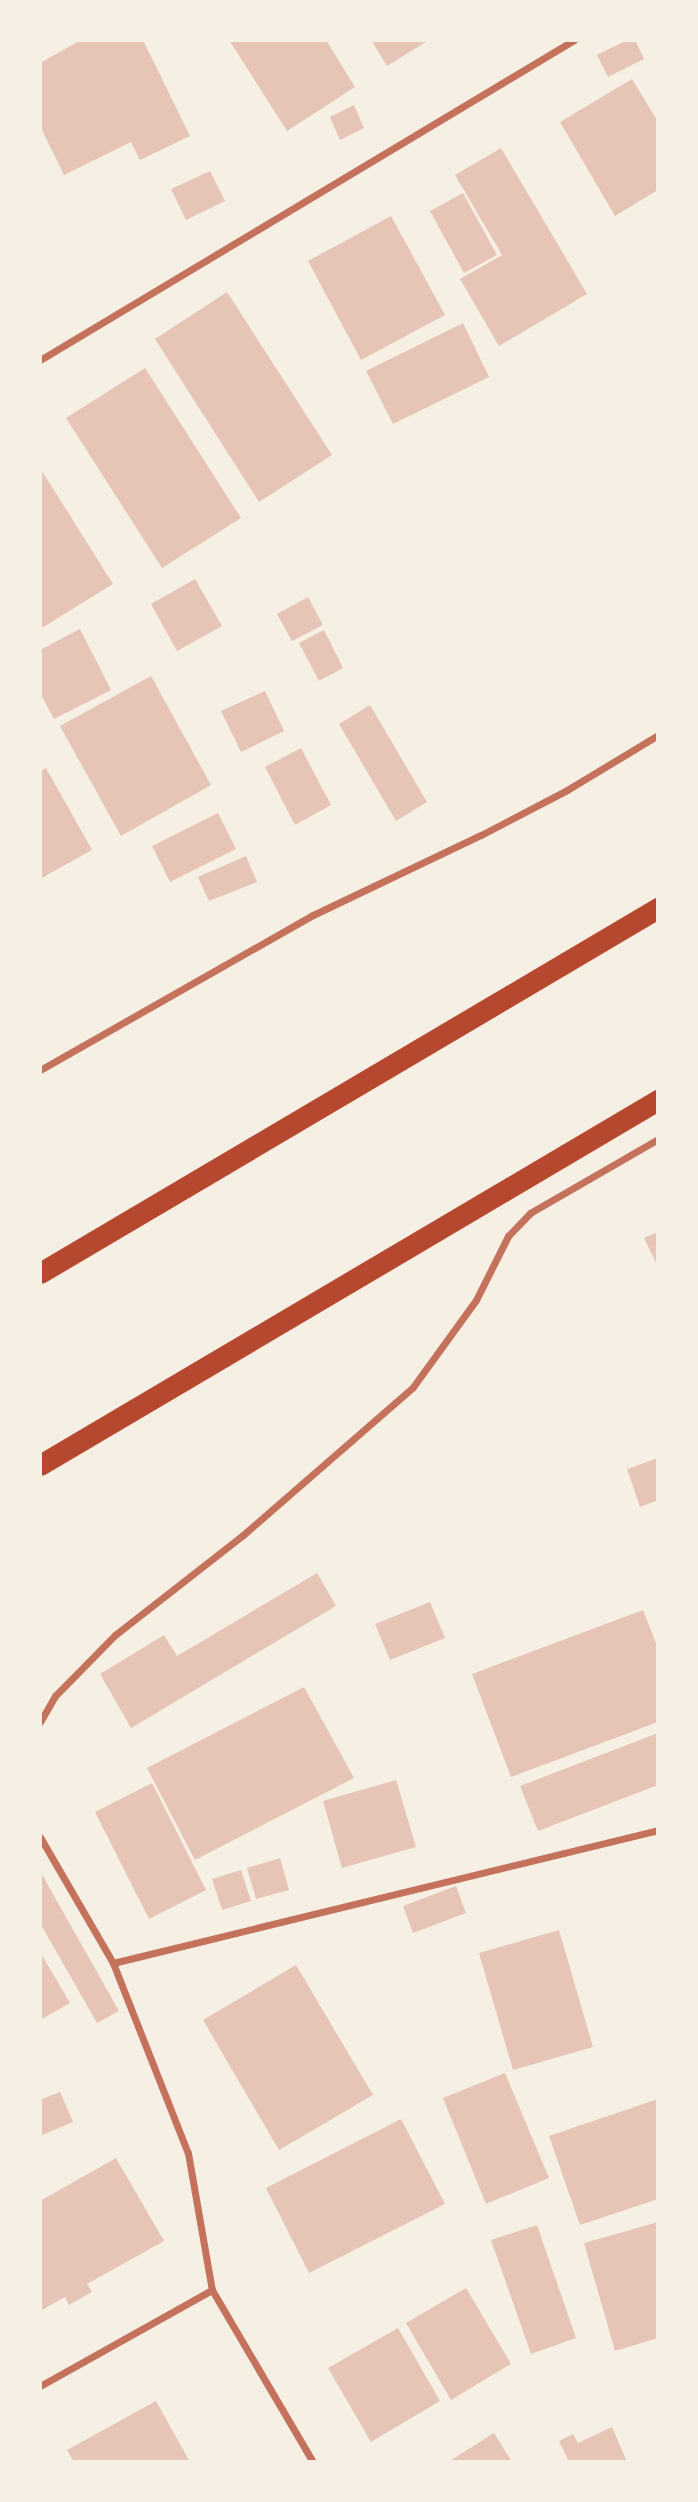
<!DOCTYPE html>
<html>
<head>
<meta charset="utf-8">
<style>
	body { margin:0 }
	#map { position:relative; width:698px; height:2502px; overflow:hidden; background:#f6efe4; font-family:Overpass,sans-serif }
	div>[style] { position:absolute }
	.building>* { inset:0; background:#e6c5b7 }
	.minor>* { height:7px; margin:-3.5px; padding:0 3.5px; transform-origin:3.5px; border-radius:3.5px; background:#c5725c }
	.motorway>* { height:21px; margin:-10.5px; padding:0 10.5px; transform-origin:10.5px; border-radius:10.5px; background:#b5482f }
	span { translate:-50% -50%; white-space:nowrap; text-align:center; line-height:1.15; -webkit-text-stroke:6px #f6efe4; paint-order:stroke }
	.frame { position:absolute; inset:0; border:42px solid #f6efe4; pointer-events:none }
</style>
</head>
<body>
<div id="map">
	<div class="building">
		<div style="clip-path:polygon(81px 40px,143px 40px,190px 136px,140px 160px,131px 142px,64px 175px,40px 126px,40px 63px)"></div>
		<div style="clip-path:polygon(229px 40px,326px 40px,355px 87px,287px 131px)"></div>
		<div style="clip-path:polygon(371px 40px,429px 40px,387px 66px)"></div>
		<div style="clip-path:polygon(627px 40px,635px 40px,644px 59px,608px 77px,597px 55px)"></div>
		<div style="clip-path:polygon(632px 79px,658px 122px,658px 190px,615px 216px,560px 122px)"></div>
		<div style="clip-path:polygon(354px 105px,364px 128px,340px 140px,330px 117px)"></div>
		<div style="clip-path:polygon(501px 148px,587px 294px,499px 346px,460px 279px,502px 255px,455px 175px)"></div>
		<div style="clip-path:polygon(210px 171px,225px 201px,186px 220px,171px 189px)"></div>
		<div style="clip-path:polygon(463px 193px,497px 255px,464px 273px,430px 211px)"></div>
		<div style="clip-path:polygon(391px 216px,445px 315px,361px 360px,308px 261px)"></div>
		<div style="clip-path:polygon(227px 292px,332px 455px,259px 502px,155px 339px)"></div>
		<div style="clip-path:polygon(463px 323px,489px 377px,393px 424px,366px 371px)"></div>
		<div style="clip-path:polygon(145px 368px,241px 518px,162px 568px,66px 418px)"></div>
		<div style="clip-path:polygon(40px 468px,113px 584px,40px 629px)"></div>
		<div style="clip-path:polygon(195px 579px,222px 626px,177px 651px,151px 604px)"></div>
		<div style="clip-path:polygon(308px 597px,323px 625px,292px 641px,277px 614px)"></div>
		<div style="clip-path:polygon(80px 629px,111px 690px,54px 719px,40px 693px,40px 650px)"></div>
		<div style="clip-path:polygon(324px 630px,343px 668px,319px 681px,299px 643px)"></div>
		<div style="clip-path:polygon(151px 676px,211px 785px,121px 836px,60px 726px)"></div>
		<div style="clip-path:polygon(265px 691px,284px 731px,241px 752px,221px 711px)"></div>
		<div style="clip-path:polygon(370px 705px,427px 802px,396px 821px,339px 724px)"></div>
		<div style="clip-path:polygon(301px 748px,331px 805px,295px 825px,265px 767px)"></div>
		<div style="clip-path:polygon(46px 768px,92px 850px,40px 879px,40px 771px)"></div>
		<div style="clip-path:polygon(218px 813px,236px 849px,170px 882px,152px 846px)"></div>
		<div style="clip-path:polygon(246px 856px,257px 882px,209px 901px,198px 877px)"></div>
		<div style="clip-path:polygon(658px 1232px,658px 1267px,644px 1238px)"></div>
		<div style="clip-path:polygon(658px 1458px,658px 1500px,640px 1507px,627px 1469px)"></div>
		<div style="clip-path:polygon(317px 1573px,336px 1606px,131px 1728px,100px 1674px,164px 1635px,177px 1656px)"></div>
		<div style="clip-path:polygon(430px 1602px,445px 1638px,390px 1660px,375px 1624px)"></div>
		<div style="clip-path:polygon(643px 1610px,658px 1648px,658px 1722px,511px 1777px,472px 1674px)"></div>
		<div style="clip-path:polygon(304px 1687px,354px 1778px,195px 1860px,147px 1768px)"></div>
		<div style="clip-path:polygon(658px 1733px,658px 1785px,538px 1831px,520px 1786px)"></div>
		<div style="clip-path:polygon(396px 1780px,416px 1847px,342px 1868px,323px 1801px)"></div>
		<div style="clip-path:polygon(152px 1783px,206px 1890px,149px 1919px,95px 1812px)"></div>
		<div style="clip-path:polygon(280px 1858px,289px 1890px,256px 1899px,247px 1868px)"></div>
		<div style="clip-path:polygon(241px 1870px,251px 1901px,222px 1910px,212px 1879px)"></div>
		<div style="clip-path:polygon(40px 1871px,119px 2011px,97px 2023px,40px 1923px)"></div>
		<div style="clip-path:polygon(456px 1886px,466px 1913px,413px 1933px,403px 1906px)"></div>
		<div style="clip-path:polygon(559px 1930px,593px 2047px,513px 2070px,479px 1953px)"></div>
		<div style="clip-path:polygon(40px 1952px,70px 2003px,40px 2020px)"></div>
		<div style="clip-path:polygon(296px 1965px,373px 2095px,279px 2150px,203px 2020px)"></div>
		<div style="clip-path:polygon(505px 2073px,549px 2178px,486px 2204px,443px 2098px)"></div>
		<div style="clip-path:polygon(60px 2092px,73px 2122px,42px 2135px,40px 2100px)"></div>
		<div style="clip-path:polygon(658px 2099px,658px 2199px,580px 2225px,549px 2136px)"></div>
		<div style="clip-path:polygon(401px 2119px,445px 2204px,309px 2273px,266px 2188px)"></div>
		<div style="clip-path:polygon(116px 2158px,164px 2241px,87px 2284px,92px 2292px,69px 2305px,65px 2297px,40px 2311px,40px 2201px)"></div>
		<div style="clip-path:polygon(658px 2222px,658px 2338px,615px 2351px,584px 2243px)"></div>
		<div style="clip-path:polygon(537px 2225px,576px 2338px,531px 2354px,491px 2240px)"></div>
		<div style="clip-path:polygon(466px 2288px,511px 2364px,451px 2400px,406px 2323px)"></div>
		<div style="clip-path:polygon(398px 2328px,440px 2401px,371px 2442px,328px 2368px)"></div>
		<div style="clip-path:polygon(156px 2401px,190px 2462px,74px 2462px,67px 2450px)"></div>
		<div style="clip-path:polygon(612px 2427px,627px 2462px,569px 2462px,559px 2441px,573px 2434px,578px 2443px)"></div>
		<div style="clip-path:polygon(494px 2433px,512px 2462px,448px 2462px)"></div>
	</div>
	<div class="minor">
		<div style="left:40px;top:360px;width:623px;rotate:-30.93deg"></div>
		<div style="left:40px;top:1070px;width:314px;rotate:-29.6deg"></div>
		<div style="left:313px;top:915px;width:186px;rotate:-25.5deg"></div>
		<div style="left:481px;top:835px;width:97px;rotate:-27.6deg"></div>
		<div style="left:567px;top:790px;width:106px;rotate:-31.1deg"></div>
		<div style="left:40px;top:1722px;width:30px;rotate:-60deg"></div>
		<div style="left:55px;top:1696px;width:86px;rotate:-45.5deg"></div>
		<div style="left:115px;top:1635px;width:162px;rotate:-38deg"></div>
		<div style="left:243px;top:1535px;width:225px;rotate:-41deg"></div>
		<div style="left:413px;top:1387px;width:107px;rotate:-54.1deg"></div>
		<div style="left:476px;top:1300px;width:72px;rotate:-63.4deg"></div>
		<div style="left:508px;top:1236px;width:32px;rotate:-46deg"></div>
		<div style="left:530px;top:1213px;width:148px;rotate:-30deg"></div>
		<div style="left:40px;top:1837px;width:146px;rotate:59.9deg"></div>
		<div style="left:113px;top:1963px;width:204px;rotate:68.5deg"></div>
		<div style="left:188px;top:2153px;width:139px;rotate:80.1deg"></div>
		<div style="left:212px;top:2290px;width:199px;rotate:59.6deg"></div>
		<div style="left:113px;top:1963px;width:561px;rotate:-13.71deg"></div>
		<div style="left:40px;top:2386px;width:197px;rotate:-29.2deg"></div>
	</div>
	<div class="motorway">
		<div style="left:40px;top:1273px;width:718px;rotate:-30.57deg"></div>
		<div style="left:40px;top:1465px;width:718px;rotate:-30.57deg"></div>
	</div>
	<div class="frame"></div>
</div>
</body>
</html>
